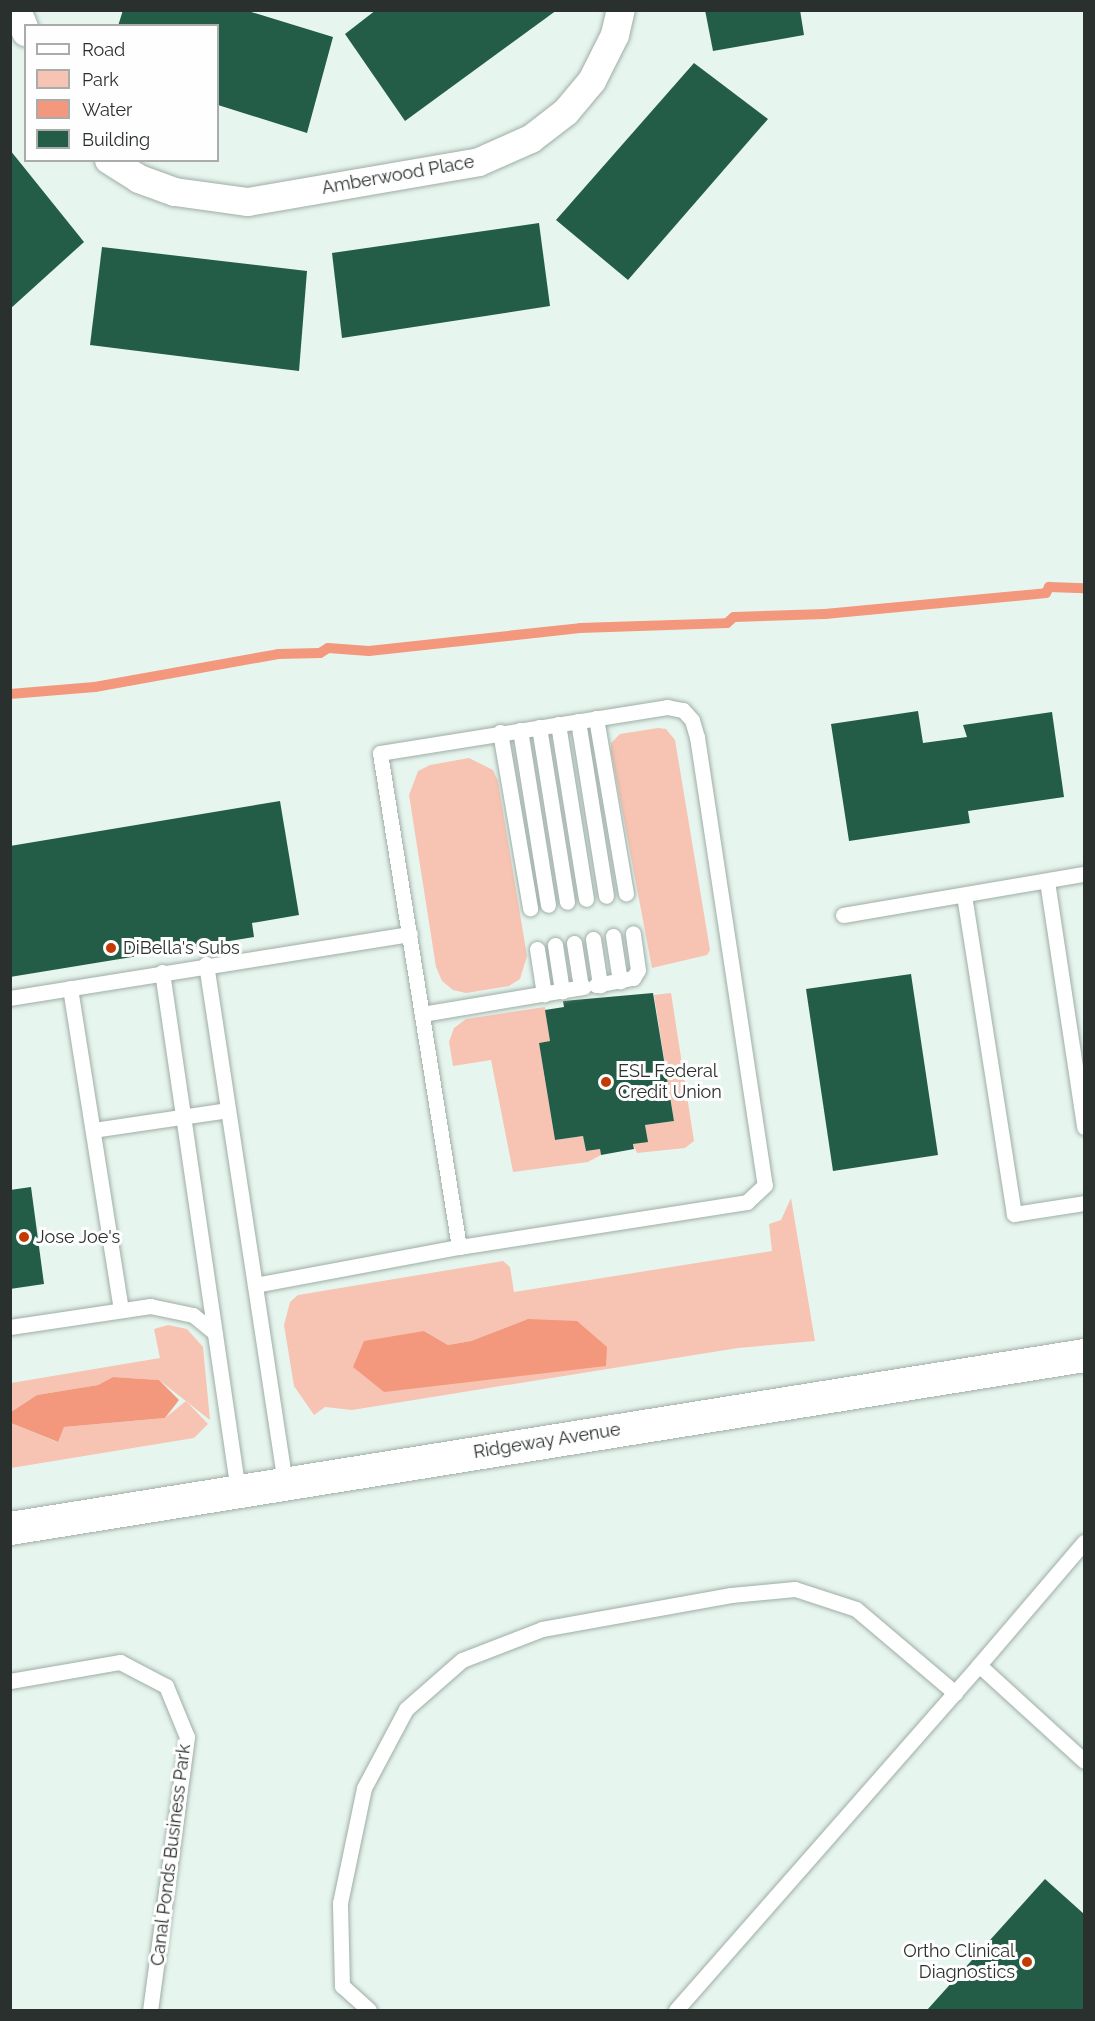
<!DOCTYPE html>
<html>
<head>
<meta charset="utf-8">
<style>
	body { margin:0 }
	#map { position:relative; width:1095px; height:2021px; overflow:hidden; background:#e6f6ee; font-family:Raleway,sans-serif }
	div>[style] { position:absolute }
	.green>* { inset:0; background:#f7c4b4 }
	.water>* { inset:0; background:#f3987d }
	.stream>* { height:10px; margin:-5px; padding:0 5px; transform-origin:5px; border-radius:5px; background:#f3987d }
	.building>* { inset:0; background:#245d47 }
	.roads { filter:drop-shadow(0 0 2px #9fada6) drop-shadow(0 0 2px #9fada6) }
	.service>* { height:15px; margin:-7.5px; padding:0 7.5px; transform-origin:7.5px; border-radius:7.5px; background:#fff }
	.minor>* { height:28px; margin:-14px; padding:0 14px; transform-origin:14px; border-radius:14px; background:#fff }
	.secondary>* { height:33px; margin:-16.5px; padding:0 16.5px; transform-origin:16.5px; border-radius:16.5px; background:#fff }
	.dots>* { width:16px; height:16px; translate:-50% -50%; box-sizing:border-box; border:3px solid #fefefe; border-radius:50% }
	span { translate:-50% -50%; white-space:nowrap; text-align:center; line-height:1.15; -webkit-text-stroke:6px #fefefe; paint-order:stroke }
	.street-label { font-size:18px; color:#2a302d }
	.poi-label { font-size:18px; color:#2a302d }
	.left { translate:0 -50%; text-align:left }
	.right { translate:-100% -50%; text-align:right }
	.frame { position:absolute; inset:0; border:12px solid #2a302d; pointer-events:none }
	.legend { position:absolute; left:24px; top:24px; width:195px; height:138px; box-sizing:border-box; background:#fefefe; border:2px solid #a9acaa; margin:0; padding:8px 10px; list-style:none; font-size:18px; color:#2a302d }
	.legend li { display:flex; align-items:center; gap:12px; height:30px }
	.legend b { width:30px; border:2px solid #a9acaa }
</style>
</head>
<body>
<div id="map">
	<div class="green">
		<div style="clip-path:polygon(658px 728px,666px 729px,675px 740px,710px 950px,707px 955px,652px 968px,611px 751px,611px 743px,620px 734px)"></div>
		<div style="clip-path:polygon(469px 758px,493px 770px,498px 781px,527px 956px,520px 979px,509px 986px,466px 993px,453px 990px,442px 981px,436px 967px,409px 795px,418px 771px,430px 765px)"></div>
		<div style="clip-path:polygon(671px 993px,694px 1141px,685px 1148px,637px 1153px,633px 1144px,647px 1141px,645px 1125px,674px 1121px,654px 995px)"></div>
		<div style="clip-path:polygon(545px 1007px,550px 1041px,539px 1043px,555px 1140px,583px 1136px,586px 1151px,600px 1149px,601px 1155px,588px 1162px,513px 1172px,491px 1060px,453px 1066px,449px 1042px,454px 1028px,466px 1019px)"></div>
		<div style="clip-path:polygon(evenodd,791px 1198px,815px 1341px,738px 1348px,352px 1410px,325px 1407px,314px 1415px,294px 1386px,284px 1325px,290px 1302px,298px 1295px,503px 1261px,510px 1267px,514px 1292px,772px 1251px,769px 1224px,781px 1220px,791px 1198px,528px 1319px,384px 1392px,424px 1331px,448px 1345px,471px 1341px,528px 1319px)"></div>
		<div style="clip-path:polygon(168px 1325px,187px 1329px,203px 1347px,210px 1420px,159px 1380px,113px 1377px,98px 1385px,37px 1395px,11px 1412px,11px 1383px,160px 1358px,154px 1329px)"></div>
		<div style="clip-path:polygon(186px 1401px,208px 1424px,194px 1438px,11px 1468px,11px 1423px,57px 1442px,64px 1427px,165px 1418px)"></div>
	</div>
	<div class="water">
		<div style="clip-path:polygon(528px 1319px,577px 1321px,607px 1347px,606px 1366px,384px 1392px,353px 1367px,364px 1341px,424px 1331px,448px 1345px,471px 1341px)"></div>
		<div style="clip-path:polygon(113px 1377px,159px 1380px,179px 1400px,165px 1418px,64px 1427px,58px 1442px,11px 1423px,11px 1412px,37px 1395px,98px 1385px)"></div>
	</div>
	<div class="stream">
		<div style="left:10px;top:694px;width:85px;rotate:-4.7deg"></div>
		<div style="left:95px;top:687px;width:186px;rotate:-10.2deg"></div>
		<div style="left:278px;top:654px;width:42px;rotate:-1.4deg"></div>
		<div style="left:320px;top:653px;width:9px;rotate:-32deg"></div>
		<div style="left:328px;top:648px;width:41px;rotate:4.2deg"></div>
		<div style="left:369px;top:651px;width:212px;rotate:-6.2deg"></div>
		<div style="left:580px;top:628px;width:147px;rotate:-1.9deg"></div>
		<div style="left:727px;top:623px;width:9px;rotate:-41deg"></div>
		<div style="left:734px;top:617px;width:91px;rotate:-1.9deg"></div>
		<div style="left:825px;top:614px;width:222px;rotate:-5.4deg"></div>
		<div style="left:1046px;top:593px;width:7px;rotate:-63deg"></div>
		<div style="left:1049px;top:587px;width:35px;rotate:2deg"></div>
	</div>
	<div class="building">
		<div style="clip-path:polygon(123px 10px,245px 10px,333px 37px,307px 133px,218px 105px,218px 26px,118px 26px)"></div>
		<div style="clip-path:polygon(376px 10px,557px 10px,405px 121px,345px 34px)"></div>
		<div style="clip-path:polygon(705px 10px,800px 10px,804px 35px,713px 51px)"></div>
		<div style="clip-path:polygon(694px 63px,768px 119px,628px 280px,556px 220px)"></div>
		<div style="clip-path:polygon(10px 150px,84px 242px,10px 309px)"></div>
		<div style="clip-path:polygon(539px 223px,550px 306px,342px 338px,332px 253px)"></div>
		<div style="clip-path:polygon(102px 247px,307px 271px,299px 371px,90px 345px)"></div>
		<div style="clip-path:polygon(918px 711px,923px 743px,967px 737px,963px 725px,1052px 712px,1064px 797px,968px 811px,970px 823px,849px 841px,831px 724px)"></div>
		<div style="clip-path:polygon(280px 801px,299px 915px,252px 923px,254px 937px,10px 977px,10px 846px)"></div>
		<div style="clip-path:polygon(911px 974px,938px 1155px,833px 1171px,806px 989px)"></div>
		<div style="clip-path:polygon(653px 993px,674px 1121px,645px 1125px,648px 1142px,633px 1144px,634px 1149px,601px 1155px,600px 1149px,586px 1151px,583px 1136px,555px 1140px,539px 1043px,550px 1041px,545px 1010px,564px 1007px,563px 1001px)"></div>
		<div style="clip-path:polygon(31px 1187px,44px 1284px,10px 1289px,10px 1190px)"></div>
		<div style="clip-path:polygon(1045px 1879px,1084px 1914px,1084px 2010px,927px 2010px)"></div>
	</div>
	<div class="roads">
		<div class="service">
			<div style="left:667px;top:707px;width:16px;rotate:11deg"></div>
			<div style="left:683px;top:710px;width:13px;rotate:48deg"></div>
			<div style="left:692px;top:720px;width:18px;rotate:74deg"></div>
			<div style="left:697px;top:737px;width:453px;rotate:81.4deg"></div>
			<div style="left:765px;top:1185px;width:25px;rotate:137deg"></div>
			<div style="left:747px;top:1202px;width:291px;rotate:171.1deg"></div>
			<div style="left:459px;top:1247px;width:500px;rotate:-99.09deg"></div>
			<div style="left:380px;top:753px;width:291px;rotate:-9.1deg"></div>
			<div style="left:596px;top:718px;width:178px;rotate:80.3deg"></div>
			<div style="left:578px;top:721px;width:177px;rotate:80.9deg"></div>
			<div style="left:558px;top:724px;width:177px;rotate:80.9deg"></div>
			<div style="left:539px;top:727px;width:177px;rotate:80.9deg"></div>
			<div style="left:520px;top:730px;width:177px;rotate:80.9deg"></div>
			<div style="left:500px;top:732px;width:179px;rotate:80.3deg"></div>
			<div style="left:1047px;top:881px;width:249px;rotate:81.4deg"></div>
			<div style="left:964px;top:895px;width:323px;rotate:81.1deg"></div>
			<div style="left:1014px;top:1214px;width:71px;rotate:-8.9deg"></div>
			<div style="left:843px;top:915px;width:244px;rotate:-9.7deg"></div>
			<div style="left:613px;top:936px;width:46px;rotate:81.2deg"></div>
			<div style="left:593px;top:939px;width:47px;rotate:81.3deg"></div>
			<div style="left:574px;top:943px;width:45px;rotate:81deg"></div>
			<div style="left:555px;top:945px;width:47px;rotate:81.3deg"></div>
			<div style="left:537px;top:949px;width:46px;rotate:81.2deg"></div>
			<div style="left:206px;top:964px;width:525px;rotate:81.35deg"></div>
			<div style="left:162px;top:972px;width:525px;rotate:81.67deg"></div>
			<div style="left:596px;top:985px;width:38px;rotate:-11deg"></div>
			<div style="left:633px;top:978px;width:9px;rotate:-58deg"></div>
			<div style="left:638px;top:970px;width:37px;rotate:-98deg"></div>
			<div style="left:70px;top:988px;width:326px;rotate:81deg"></div>
			<div style="left:10px;top:998px;width:405px;rotate:-9.1deg"></div>
			<div style="left:422px;top:1014px;width:164px;rotate:-9.5deg"></div>
			<div style="left:93px;top:1130px;width:136px;rotate:-8.4deg"></div>
			<div style="left:255px;top:1285px;width:208px;rotate:-10.6deg"></div>
			<div style="left:10px;top:1327px;width:142px;rotate:-8.5deg"></div>
			<div style="left:150px;top:1306px;width:44px;rotate:11.8deg"></div>
			<div style="left:193px;top:1315px;width:28px;rotate:39deg"></div>
			<div style="left:979px;top:1665px;width:162px;rotate:-49.5deg"></div>
			<div style="left:10px;top:1681px;width:112px;rotate:-9.8deg"></div>
			<div style="left:120px;top:1662px;width:52px;rotate:27.6deg"></div>
			<div style="left:166px;top:1686px;width:55px;rotate:67.6deg"></div>
			<div style="left:187px;top:1737px;width:275px;rotate:97.7deg"></div>
			<div style="left:369px;top:2010px;width:36px;rotate:-138deg"></div>
			<div style="left:342px;top:1986px;width:83px;rotate:-91.4deg"></div>
			<div style="left:340px;top:1903px;width:117px;rotate:-78.2deg"></div>
			<div style="left:364px;top:1788px;width:89px;rotate:-62deg"></div>
			<div style="left:406px;top:1709px;width:74px;rotate:-41.2deg"></div>
			<div style="left:462px;top:1660px;width:86px;rotate:-21.2deg"></div>
			<div style="left:542px;top:1629px;width:192px;rotate:-10.2deg"></div>
			<div style="left:731px;top:1595px;width:64px;rotate:-5.4deg"></div>
			<div style="left:795px;top:1589px;width:64px;rotate:18.2deg"></div>
			<div style="left:856px;top:1609px;width:130px;rotate:40.3deg"></div>
			<div style="left:676px;top:2010px;width:459px;rotate:-48.7deg"></div>
			<div style="left:979px;top:1665px;width:142px;rotate:42.4deg"></div>
		</div>
		<div class="minor">
			<div style="left:17px;top:10px;width:24px;rotate:68deg"></div>
			<div style="left:109px;top:160px;width:36px;rotate:32deg"></div>
			<div style="left:139px;top:179px;width:38px;rotate:20deg"></div>
			<div style="left:175px;top:192px;width:74px;rotate:7.8deg"></div>
			<div style="left:248px;top:202px;width:234px;rotate:-9.8deg"></div>
			<div style="left:479px;top:162px;width:57px;rotate:-23.9deg"></div>
			<div style="left:531px;top:139px;width:44px;rotate:-37.6deg"></div>
			<div style="left:566px;top:112px;width:40px;rotate:-50deg"></div>
			<div style="left:592px;top:81px;width:51px;rotate:-63.4deg"></div>
			<div style="left:615px;top:35px;width:26px;rotate:-77deg"></div>
		</div>
		<div class="secondary">
			<div style="left:10px;top:1528px;width:1088px;rotate:-9.15deg"></div>
		</div>
	</div>
	<div class="dots">
		<div style="left:111px;top:948px;background:#c23b02"></div>
		<div style="left:606px;top:1082px;background:#c23b02"></div>
		<div style="left:24px;top:1237px;background:#c23b02"></div>
		<div style="left:1027px;top:1962px;background:#c23b02"></div>
	</div>
	<div class="street-label">
		<span style="left:398px;top:175px;rotate:-10deg">Amberwood Place</span>
		<span style="left:547px;top:1441px;rotate:-9deg">Ridgeway Avenue</span>
		<span style="left:171px;top:1855px;rotate:-83deg">Canal Ponds Business Park</span>
	</div>
	<div class="poi-label">
		<span class="left" style="left:123px;top:948px">DiBella's Subs</span>
		<span class="left" style="left:618px;top:1082px">ESL Federal<br>Credit Union</span>
		<span class="left" style="left:36px;top:1237px">Jose Joe's</span>
		<span class="right" style="left:1015px;top:1962px">Ortho Clinical<br>Diagnostics</span>
	</div>
	<div class="frame"></div>
	<ul class="legend">
	<li><b style="height:8px;background:#fff"></b>Road</li>
	<li><b style="height:16px;background:#f7c4b4"></b>Park</li>
	<li><b style="height:16px;background:#f3987d"></b>Water</li>
	<li><b style="height:16px;background:#245d47"></b>Building</li>
	</ul>
</div>
</body>
</html>
